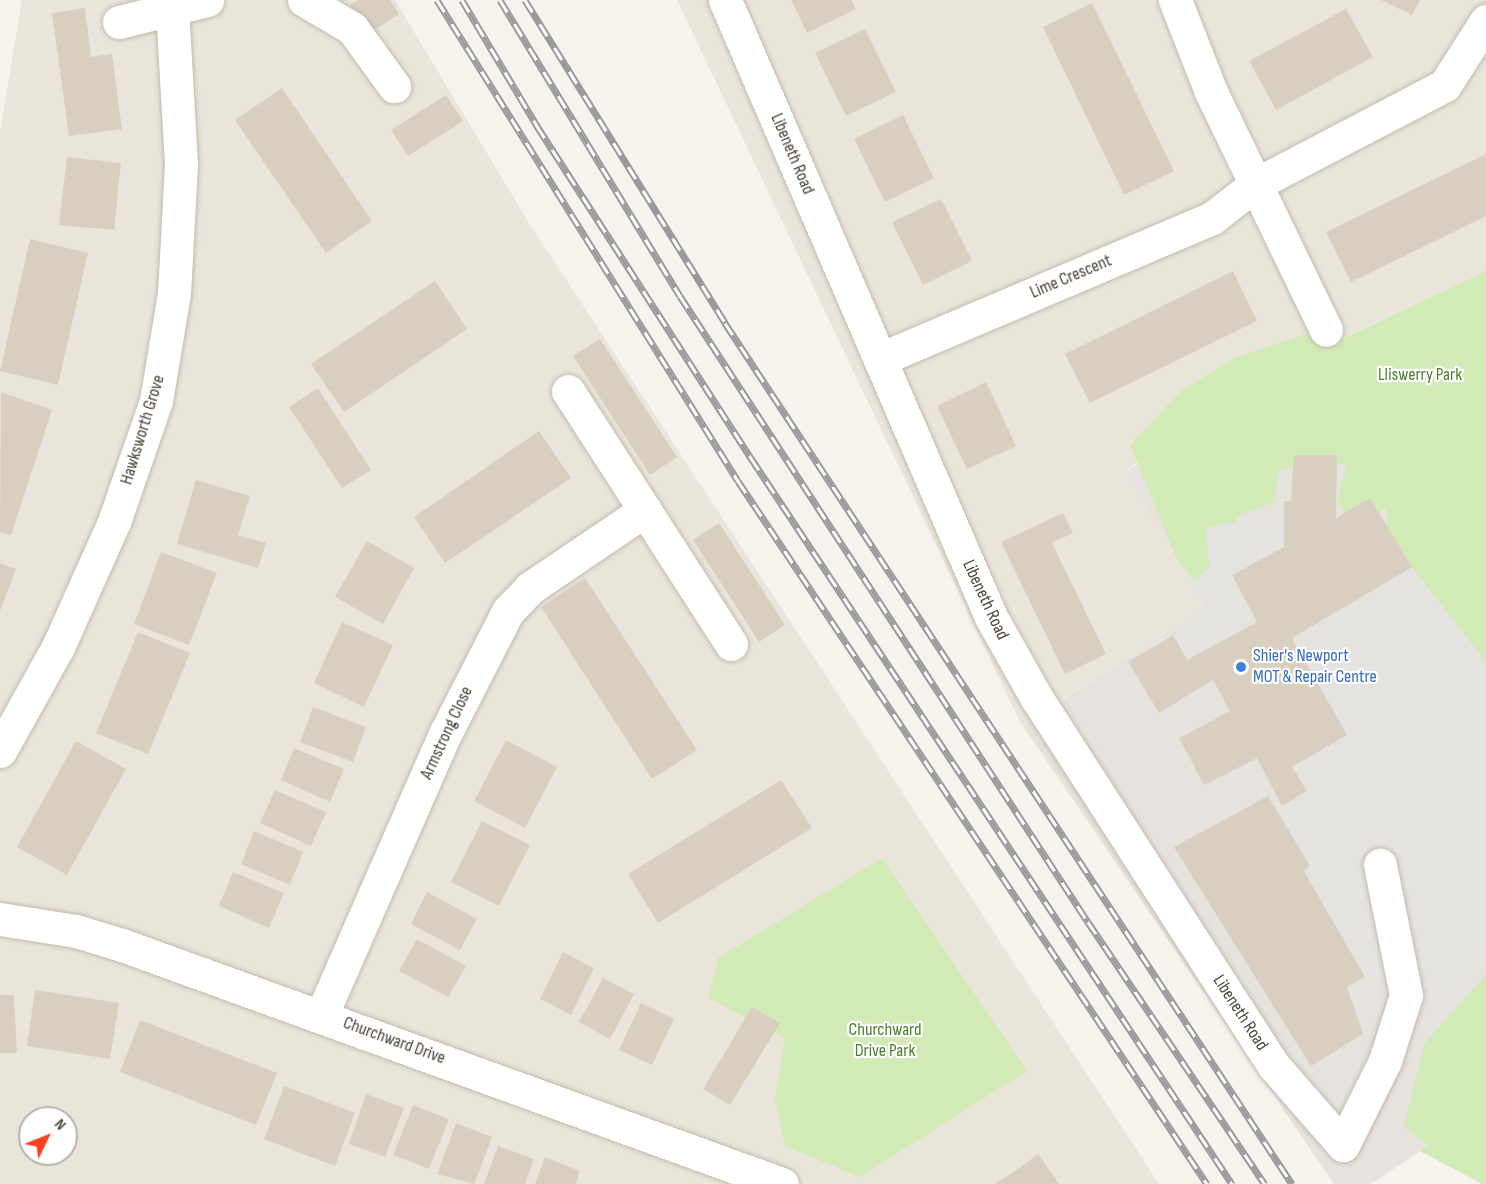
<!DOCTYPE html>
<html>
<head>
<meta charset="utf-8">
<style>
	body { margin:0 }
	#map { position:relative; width:1486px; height:1184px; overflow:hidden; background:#f6f3ec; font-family:"Sofia Sans Condensed",sans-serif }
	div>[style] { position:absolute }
	.residential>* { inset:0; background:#eae5da }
	.industrial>* { inset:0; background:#e6e2dd }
	.green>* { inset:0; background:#d2eab5 }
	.parking>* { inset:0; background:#e5e3e0 }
	.building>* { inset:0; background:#d8cfc1 }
	.roads { filter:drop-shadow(0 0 2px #c2bbae) drop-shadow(0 0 2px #c2bbae) }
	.minor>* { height:33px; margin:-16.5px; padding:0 16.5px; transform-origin:16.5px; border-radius:16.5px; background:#fff }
	.rail>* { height:7px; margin-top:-3.5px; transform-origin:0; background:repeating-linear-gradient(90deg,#fff 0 14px,#9a9a9a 0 28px); box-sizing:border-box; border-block:2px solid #9a9a9a }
	.dots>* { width:16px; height:16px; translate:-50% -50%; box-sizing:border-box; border:3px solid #fff; border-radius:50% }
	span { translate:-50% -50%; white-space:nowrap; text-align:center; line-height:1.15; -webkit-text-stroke:4.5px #fff; paint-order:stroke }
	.street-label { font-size:18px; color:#4b4439 }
	.park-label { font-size:18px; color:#4a7f2a }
	.shop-label { font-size:18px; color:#366cbe }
	.left { translate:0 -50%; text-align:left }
	.north { position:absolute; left:18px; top:1106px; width:60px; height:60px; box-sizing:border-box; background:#fff; border:2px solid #b7b4b0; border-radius:50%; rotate:47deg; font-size:16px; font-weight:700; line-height:24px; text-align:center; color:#4b4439 }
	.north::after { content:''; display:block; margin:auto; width:21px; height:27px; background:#fc3f1d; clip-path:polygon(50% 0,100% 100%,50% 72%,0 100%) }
</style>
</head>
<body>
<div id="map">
	<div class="residential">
		<div style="clip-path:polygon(evenodd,22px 0,395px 0,529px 223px,1159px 1184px,0 1184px,0 133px,22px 0,30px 1118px,66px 1118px,66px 1154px,30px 1154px,30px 1118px)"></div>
		<div style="clip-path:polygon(677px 0,1486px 0,1486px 271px,1311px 353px,1126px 470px,1205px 607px,1022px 726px)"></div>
	</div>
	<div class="industrial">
		<div style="clip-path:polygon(1311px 353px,1486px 548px,1486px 1107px,1371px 1184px,1334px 1184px,1023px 726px,1205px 607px,1126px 471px)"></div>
	</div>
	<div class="green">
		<div style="clip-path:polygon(1486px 271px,1486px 677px,1390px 548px,1386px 506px,1372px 520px,1350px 524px,1337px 499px,1347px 464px,1301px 464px,1278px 471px,1275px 502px,1241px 514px,1216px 545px,1213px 581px,1201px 587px,1177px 559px,1130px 445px,1183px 389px,1235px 358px,1305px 334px,1327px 346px)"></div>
		<div style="clip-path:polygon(882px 858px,1027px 1071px,860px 1177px,785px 1146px,775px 1100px,785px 1038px,708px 998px,719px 957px)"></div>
		<div style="clip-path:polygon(1486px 974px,1486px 1184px,1482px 1184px,1420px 1151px,1428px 1145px,1404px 1127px,1425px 1043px)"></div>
	</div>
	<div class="parking">
		<div style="clip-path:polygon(1285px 514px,1284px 547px,1257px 622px,1187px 660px,1174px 628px,1205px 607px,1191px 583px,1209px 568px,1206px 527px)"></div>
		<div style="clip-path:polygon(1412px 567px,1486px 662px,1486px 952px,1452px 1005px,1406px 985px,1365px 977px,1304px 871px,1310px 865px,1278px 812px,1306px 791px,1292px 767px,1347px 735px,1292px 638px)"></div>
	</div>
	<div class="building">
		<div style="clip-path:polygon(358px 0,390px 0,399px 14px,369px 33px,350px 5px)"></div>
		<div style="clip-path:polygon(791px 0,851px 0,856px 9px,807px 33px)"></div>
		<div style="clip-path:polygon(1381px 0,1420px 0,1412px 15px)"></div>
		<div style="clip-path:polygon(1092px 3px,1174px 171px,1124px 195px,1043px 27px)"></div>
		<div style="clip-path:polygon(85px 8px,91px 57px,112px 54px,122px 129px,69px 136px,52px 13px)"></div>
		<div style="clip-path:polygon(1346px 9px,1373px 57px,1276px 110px,1249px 61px)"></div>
		<div style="clip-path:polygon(865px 29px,896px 92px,846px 116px,815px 53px)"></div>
		<div style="clip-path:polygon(282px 88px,372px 221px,326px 253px,235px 120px)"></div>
		<div style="clip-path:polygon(446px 95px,463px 121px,408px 156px,391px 130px)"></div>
		<div style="clip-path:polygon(903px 115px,934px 178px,885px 202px,854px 139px)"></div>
		<div style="clip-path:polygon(1486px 154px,1486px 216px,1351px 282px,1326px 232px)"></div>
		<div style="clip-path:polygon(67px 157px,121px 163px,114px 230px,59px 225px)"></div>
		<div style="clip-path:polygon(941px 199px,972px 261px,923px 285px,892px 222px)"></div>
		<div style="clip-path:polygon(30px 239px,88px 253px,58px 385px,0 371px)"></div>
		<div style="clip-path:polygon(1233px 271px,1257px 321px,1090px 403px,1065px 354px)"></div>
		<div style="clip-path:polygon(435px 281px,467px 329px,344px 412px,311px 364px)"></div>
		<div style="clip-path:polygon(600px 339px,677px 457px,650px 475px,573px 356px)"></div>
		<div style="clip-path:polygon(986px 382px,1016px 446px,967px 469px,937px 406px)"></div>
		<div style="clip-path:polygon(318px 388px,371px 470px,342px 488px,289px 407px)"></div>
		<div style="clip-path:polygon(1px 392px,52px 410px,11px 535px,0 532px)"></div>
		<div style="clip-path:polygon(539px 431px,571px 478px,445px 563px,414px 517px)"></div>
		<div style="clip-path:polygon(1294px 455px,1337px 455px,1336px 518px,1370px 498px,1412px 567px,1292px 638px,1347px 735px,1292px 767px,1307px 791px,1282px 806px,1257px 758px,1204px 785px,1179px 738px,1230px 711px,1213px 680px,1159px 713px,1128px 662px,1173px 635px,1187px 660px,1257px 622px,1232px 575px,1284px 547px,1284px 501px,1291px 501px)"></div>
		<div style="clip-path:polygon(196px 480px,250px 496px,238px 535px,266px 543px,258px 568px,177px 544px)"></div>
		<div style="clip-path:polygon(1063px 513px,1073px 533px,1052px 543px,1106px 654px,1065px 674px,1001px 542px)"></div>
		<div style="clip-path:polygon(719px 523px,785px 625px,759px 642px,693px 540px)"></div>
		<div style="clip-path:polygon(367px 541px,414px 568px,383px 624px,335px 597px)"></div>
		<div style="clip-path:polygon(161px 552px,217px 573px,189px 645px,134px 624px)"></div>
		<div style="clip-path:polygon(0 563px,16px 569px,0 611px)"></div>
		<div style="clip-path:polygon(585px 578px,697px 750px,652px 779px,541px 607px)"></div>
		<div style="clip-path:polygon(342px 622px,393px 645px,364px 707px,314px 683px)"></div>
		<div style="clip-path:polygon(138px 632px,190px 653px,148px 754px,96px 733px)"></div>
		<div style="clip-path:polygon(313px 707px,366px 727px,353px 762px,300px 742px)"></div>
		<div style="clip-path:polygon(506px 740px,557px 767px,525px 828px,474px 801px)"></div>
		<div style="clip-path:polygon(76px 741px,126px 769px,67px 875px,17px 847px)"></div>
		<div style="clip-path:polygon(294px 748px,344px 769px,330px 802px,281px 780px)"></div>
		<div style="clip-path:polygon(781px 780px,812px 828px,658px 923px,628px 874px)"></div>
		<div style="clip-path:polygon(275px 790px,326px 812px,311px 846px,260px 823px)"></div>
		<div style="clip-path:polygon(1268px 796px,1310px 866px,1304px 871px,1365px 977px,1347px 987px,1363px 1034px,1311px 1066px,1174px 847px)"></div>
		<div style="clip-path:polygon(482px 821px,530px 845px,499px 906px,451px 882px)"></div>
		<div style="clip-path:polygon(254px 831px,303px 852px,290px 885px,241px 864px)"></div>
		<div style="clip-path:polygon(233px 872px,284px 893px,269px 928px,219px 906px)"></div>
		<div style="clip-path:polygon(427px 892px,477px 919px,460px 950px,411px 924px)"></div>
		<div style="clip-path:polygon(417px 939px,466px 966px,448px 997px,399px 971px)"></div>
		<div style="clip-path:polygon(563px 952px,594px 968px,571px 1015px,540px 999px)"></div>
		<div style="clip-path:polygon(603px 978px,634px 994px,610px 1039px,579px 1022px)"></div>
		<div style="clip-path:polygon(35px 990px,119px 1003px,110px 1059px,27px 1046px)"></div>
		<div style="clip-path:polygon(0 995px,14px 995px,17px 1053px,0 1053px)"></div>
		<div style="clip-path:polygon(641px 1003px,674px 1019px,652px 1065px,619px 1050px)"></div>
		<div style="clip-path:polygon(752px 1007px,780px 1023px,730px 1105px,703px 1089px)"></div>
		<div style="clip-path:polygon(140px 1020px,277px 1073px,256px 1125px,120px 1072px)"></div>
		<div style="clip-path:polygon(284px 1086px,355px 1113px,335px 1166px,264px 1139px)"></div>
		<div style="clip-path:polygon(366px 1094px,404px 1108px,385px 1157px,349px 1144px)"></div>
		<div style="clip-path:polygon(413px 1105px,449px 1119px,429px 1169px,393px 1155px)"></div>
		<div style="clip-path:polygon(456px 1123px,492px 1137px,474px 1184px,437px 1174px)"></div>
		<div style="clip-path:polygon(498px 1146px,534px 1159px,525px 1184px,484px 1184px)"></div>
		<div style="clip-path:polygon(1038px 1154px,1059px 1184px,995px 1184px,1018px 1169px)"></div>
		<div style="clip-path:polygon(545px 1157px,580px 1171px,576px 1184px,535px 1184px)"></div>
	</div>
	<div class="roads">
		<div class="minor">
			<div style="left:304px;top:0;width:56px;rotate:30.3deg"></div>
			<div style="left:352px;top:28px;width:72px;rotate:54.1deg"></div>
			<div style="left:725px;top:0;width:672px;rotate:66.68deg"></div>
			<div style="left:991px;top:617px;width:92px;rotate:60.6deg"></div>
			<div style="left:1036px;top:697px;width:439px;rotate:57.2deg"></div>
			<div style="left:1274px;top:1066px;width:105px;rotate:48.9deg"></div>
			<div style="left:1343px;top:1145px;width:94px;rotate:-63.4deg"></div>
			<div style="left:1385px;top:1061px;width:69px;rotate:-72.3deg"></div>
			<div style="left:1406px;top:995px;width:133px;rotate:-101.3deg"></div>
			<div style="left:1175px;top:0;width:99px;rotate:68.6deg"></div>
			<div style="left:1211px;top:92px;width:264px;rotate:64.2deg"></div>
			<div style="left:119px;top:22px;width:91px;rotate:-14deg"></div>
			<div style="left:880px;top:359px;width:361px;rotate:-23deg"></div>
			<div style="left:1212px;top:218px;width:56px;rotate:-37.7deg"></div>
			<div style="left:1256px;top:184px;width:213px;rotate:-27.6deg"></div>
			<div style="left:1445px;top:85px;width:76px;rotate:-57.4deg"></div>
			<div style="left:568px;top:391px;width:301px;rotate:57.2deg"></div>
			<div style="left:0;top:751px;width:119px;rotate:-60.9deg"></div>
			<div style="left:58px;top:647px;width:137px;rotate:-65.9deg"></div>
			<div style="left:114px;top:522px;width:128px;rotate:-70.9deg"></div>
			<div style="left:156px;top:401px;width:109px;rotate:-80.5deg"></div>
			<div style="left:174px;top:294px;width:130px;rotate:-86.9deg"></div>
			<div style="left:181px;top:164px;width:155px;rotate:-93.3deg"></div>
			<div style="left:0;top:919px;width:77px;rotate:9deg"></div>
			<div style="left:76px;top:931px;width:48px;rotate:16.9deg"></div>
			<div style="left:122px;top:945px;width:702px;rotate:19.91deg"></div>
			<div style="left:322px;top:1014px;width:306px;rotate:-66.3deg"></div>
			<div style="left:445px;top:734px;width:138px;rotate:-62.9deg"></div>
			<div style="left:508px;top:611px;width:32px;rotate:-46deg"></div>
			<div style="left:530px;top:588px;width:139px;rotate:-34.1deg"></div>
		</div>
	</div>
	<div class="rail">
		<div style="left:437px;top:0;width:567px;rotate:57.96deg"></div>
		<div style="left:738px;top:481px;width:845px;rotate:56.29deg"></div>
		<div style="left:462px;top:0;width:147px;rotate:59.2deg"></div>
		<div style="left:537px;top:126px;width:395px;rotate:57.2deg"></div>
		<div style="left:751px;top:458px;width:871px;rotate:56.47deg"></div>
		<div style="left:500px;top:0;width:346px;rotate:58.7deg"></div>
		<div style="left:680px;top:296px;width:747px;rotate:56.91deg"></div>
		<div style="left:1088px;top:922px;width:316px;rotate:56deg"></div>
		<div style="left:525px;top:0;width:380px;rotate:58.2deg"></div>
		<div style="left:725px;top:323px;width:1031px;rotate:56.63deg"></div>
	</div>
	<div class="dots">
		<div style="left:1241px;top:667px;background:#3f7fe0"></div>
	</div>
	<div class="street-label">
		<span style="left:792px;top:154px;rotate:67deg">Libeneth Road</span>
		<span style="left:1071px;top:277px;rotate:-23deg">Lime Crescent</span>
		<span style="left:143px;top:430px;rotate:-73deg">Hawksworth Grove</span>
		<span style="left:985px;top:600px;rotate:65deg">Libeneth Road</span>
		<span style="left:447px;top:733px;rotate:-65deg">Armstrong Close</span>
		<span style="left:1240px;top:1013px;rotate:57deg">Libeneth Road</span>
		<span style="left:394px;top:1041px;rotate:20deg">Churchward Drive</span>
	</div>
	<div class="park-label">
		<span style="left:1420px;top:375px">Lliswerry Park</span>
		<span style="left:885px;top:1041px">Churchward<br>Drive Park</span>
	</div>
	<div class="shop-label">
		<span class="left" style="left:1253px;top:667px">Shier's Newport<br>MOT &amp; Repair Centre</span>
	</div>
	<div class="north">N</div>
</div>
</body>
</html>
